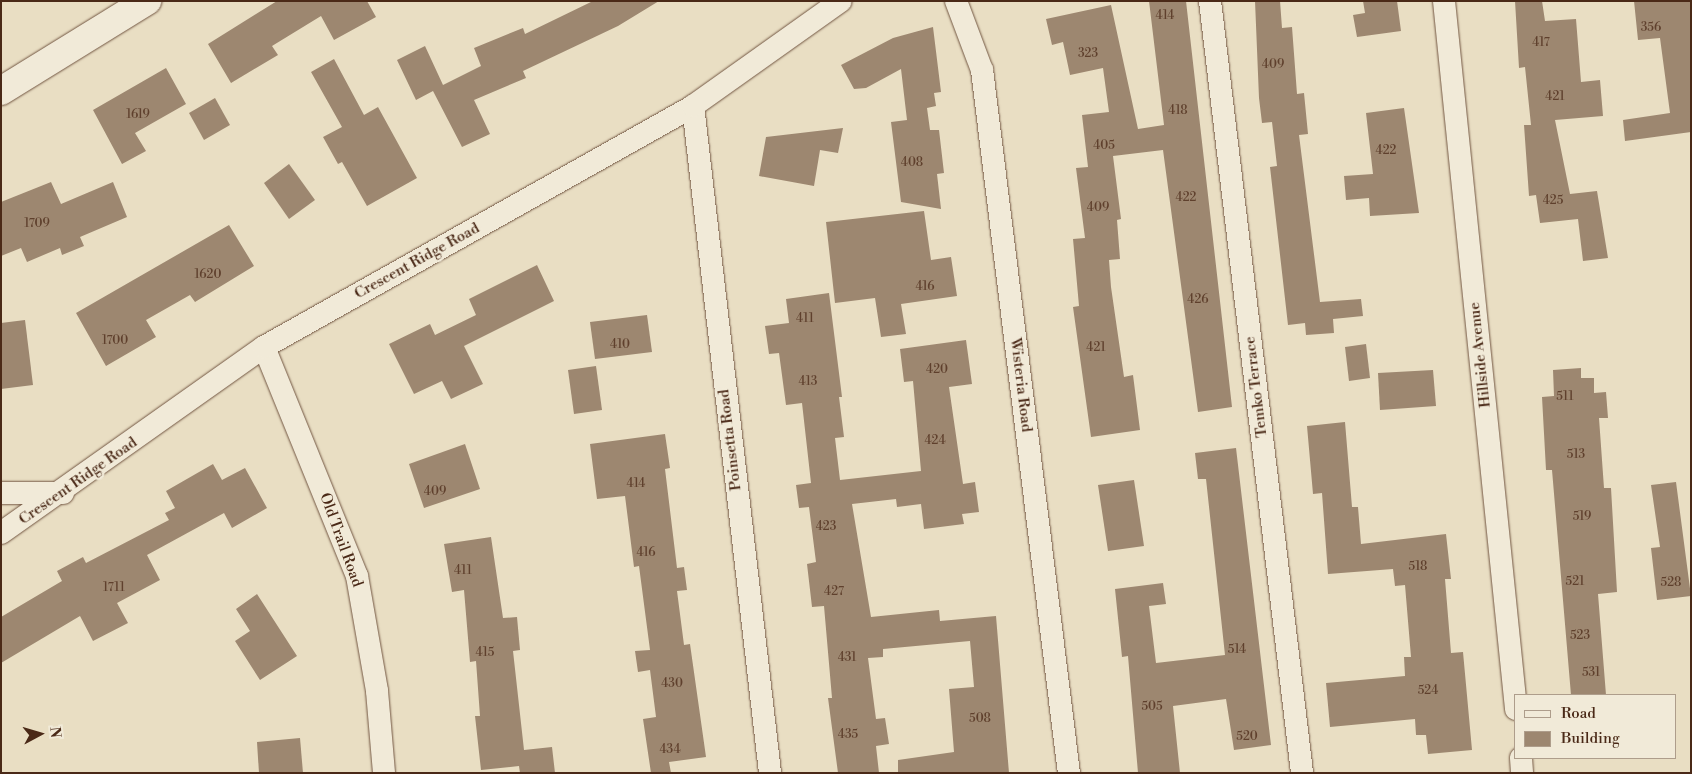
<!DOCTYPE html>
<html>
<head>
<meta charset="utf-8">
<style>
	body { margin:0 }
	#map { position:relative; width:1692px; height:774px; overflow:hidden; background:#e9dec3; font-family:"Libre Bodoni",serif }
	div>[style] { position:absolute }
	.building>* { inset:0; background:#9d8770 }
	.roads { filter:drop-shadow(0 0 1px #725642) drop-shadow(0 0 1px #725642) }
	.minor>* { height:22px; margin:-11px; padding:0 11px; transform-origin:11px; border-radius:11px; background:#f1ead8 }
	.secondary>* { height:28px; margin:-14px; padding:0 14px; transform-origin:14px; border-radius:14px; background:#f1ead8 }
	span { translate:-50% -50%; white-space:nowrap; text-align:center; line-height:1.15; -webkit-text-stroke:5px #f1ead8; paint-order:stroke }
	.number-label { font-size:12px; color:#5f402d }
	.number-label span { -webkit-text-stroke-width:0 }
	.street-label { font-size:15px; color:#4a2917 }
	.frame { position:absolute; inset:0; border:2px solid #4a2917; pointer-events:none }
	.legend { position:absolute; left:1514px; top:694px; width:162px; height:65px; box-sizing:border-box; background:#f1ead8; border:1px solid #ae9d8b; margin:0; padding:6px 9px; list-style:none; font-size:15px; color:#4a2917 }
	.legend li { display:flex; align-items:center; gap:10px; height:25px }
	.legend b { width:25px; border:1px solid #ae9d8b }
	.north { position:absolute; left:15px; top:709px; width:50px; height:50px; -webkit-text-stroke:4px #f1ead8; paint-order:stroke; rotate:84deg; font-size:14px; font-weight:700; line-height:20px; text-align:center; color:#4a2917 }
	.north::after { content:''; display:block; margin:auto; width:18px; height:22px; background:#4a2917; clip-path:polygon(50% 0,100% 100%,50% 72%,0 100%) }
</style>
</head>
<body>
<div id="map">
	<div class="building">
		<div style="clip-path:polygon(277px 1px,367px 1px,376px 17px,334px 40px,321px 16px,272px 46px,278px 55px,231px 83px,208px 44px)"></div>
		<div style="clip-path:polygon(593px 1px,659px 1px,618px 26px,523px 71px,526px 78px,474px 100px,490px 134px,462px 147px,433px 91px,416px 100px,397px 60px,425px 46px,443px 85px,481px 66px,474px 48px,523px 28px,525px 34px)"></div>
		<div style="clip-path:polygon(1149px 1px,1186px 1px,1232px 407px,1198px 412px,1163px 150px,1113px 156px,1121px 219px,1117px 220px,1120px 259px,1109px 260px,1111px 287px,1124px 377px,1133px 375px,1140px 430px,1091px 437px,1073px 307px,1079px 306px,1073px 239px,1085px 238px,1076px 168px,1088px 167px,1082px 115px,1109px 112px,1103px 68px,1070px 75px,1063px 42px,1052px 45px,1046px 19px,1111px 5px,1138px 129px,1164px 125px)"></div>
		<div style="clip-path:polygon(1255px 1px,1280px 1px,1282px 28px,1292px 27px,1297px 94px,1304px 93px,1308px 134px,1299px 135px,1320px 302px,1361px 299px,1363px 316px,1333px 319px,1334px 333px,1306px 335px,1305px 323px,1288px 325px,1270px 167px,1277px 166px,1272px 122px,1262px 123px,1259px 98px)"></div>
		<div style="clip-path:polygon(1363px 1px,1397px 1px,1401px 31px,1357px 37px,1353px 15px,1365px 13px)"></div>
		<div style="clip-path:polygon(1515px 1px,1542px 1px,1545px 21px,1576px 19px,1581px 82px,1600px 80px,1603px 116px,1555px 120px,1570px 194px,1597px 191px,1608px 258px,1583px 261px,1578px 219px,1540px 223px,1536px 195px,1529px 196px,1524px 125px,1531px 125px,1525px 67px,1519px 68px)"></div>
		<div style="clip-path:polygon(1634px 1px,1691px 1px,1691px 132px,1625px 141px,1623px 120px,1670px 113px,1660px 38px,1638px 40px)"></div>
		<div style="clip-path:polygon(933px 27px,941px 92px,934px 93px,936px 106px,927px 108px,930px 130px,939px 130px,944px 173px,937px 174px,941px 209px,901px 202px,891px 122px,907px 120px,901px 69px,866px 88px,854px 89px,841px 65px,893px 38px)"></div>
		<div style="clip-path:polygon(334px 59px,364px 115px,378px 107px,417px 178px,367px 206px,342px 162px,338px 164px,323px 137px,342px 127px,311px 72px)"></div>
		<div style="clip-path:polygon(166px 68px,186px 104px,135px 133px,146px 151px,122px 164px,93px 110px)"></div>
		<div style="clip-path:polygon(215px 98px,230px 125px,204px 140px,189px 113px)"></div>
		<div style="clip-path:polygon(1404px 108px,1419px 213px,1370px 216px,1369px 198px,1346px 200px,1344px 176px,1373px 174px,1366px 113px)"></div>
		<div style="clip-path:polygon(843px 128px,838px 153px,820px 150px,814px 186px,759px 176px,766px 137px)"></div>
		<div style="clip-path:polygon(289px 164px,315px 200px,289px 219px,264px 183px)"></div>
		<div style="clip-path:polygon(51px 182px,61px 204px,113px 182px,127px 217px,80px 237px,84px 246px,62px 255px,60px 248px,27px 262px,21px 248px,1px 256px,1px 202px)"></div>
		<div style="clip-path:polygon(924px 211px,931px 260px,951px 257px,957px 296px,901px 304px,906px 334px,881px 337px,875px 298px,835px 303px,826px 222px)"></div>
		<div style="clip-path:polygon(229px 225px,254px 266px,195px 302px,190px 295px,146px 320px,156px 337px,106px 366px,76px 313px)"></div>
		<div style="clip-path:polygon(537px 265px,554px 301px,464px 346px,483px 384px,451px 399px,442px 381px,414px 394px,389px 344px,430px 324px,435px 335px,476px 315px,469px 299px)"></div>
		<div style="clip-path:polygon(829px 293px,842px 397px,839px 397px,844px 437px,835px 438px,840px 480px,921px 471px,913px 381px,904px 382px,900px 349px,966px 340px,972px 384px,949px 387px,963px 484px,975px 482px,979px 512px,962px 514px,964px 524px,924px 529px,921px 504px,897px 507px,896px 499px,852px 504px,871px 617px,939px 610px,940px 621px,996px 616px,1009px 773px,898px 773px,898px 760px,954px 752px,949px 689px,974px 687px,970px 641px,883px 649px,883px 657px,868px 658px,876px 719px,885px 718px,889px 744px,876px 746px,879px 773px,838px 773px,828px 698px,832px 698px,824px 606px,812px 607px,807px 564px,816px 562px,809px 507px,799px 508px,796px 485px,811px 483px,802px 403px,786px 405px,779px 353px,769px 354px,765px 326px,789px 323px,786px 299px)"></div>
		<div style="clip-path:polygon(647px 315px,652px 352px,595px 359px,590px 322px)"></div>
		<div style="clip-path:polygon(25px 320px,33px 385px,1px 389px,1px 323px)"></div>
		<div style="clip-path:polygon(1366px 344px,1370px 378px,1349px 381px,1345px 347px)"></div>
		<div style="clip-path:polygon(596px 366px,602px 410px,574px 414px,568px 370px)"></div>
		<div style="clip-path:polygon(1581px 368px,1581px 378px,1594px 378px,1594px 393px,1606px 392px,1608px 418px,1599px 418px,1604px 488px,1611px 488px,1617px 592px,1598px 594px,1606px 695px,1571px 695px,1552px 470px,1546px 470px,1542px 397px,1554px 396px,1553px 370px)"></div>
		<div style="clip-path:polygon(1433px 370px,1436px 406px,1380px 410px,1378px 373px)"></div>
		<div style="clip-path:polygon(1345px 422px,1352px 507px,1358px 507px,1361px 544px,1446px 534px,1451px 579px,1445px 579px,1451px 653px,1463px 652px,1472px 750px,1428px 754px,1426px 735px,1416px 735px,1415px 719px,1330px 727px,1326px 683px,1405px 676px,1404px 657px,1411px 657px,1405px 585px,1395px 586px,1393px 569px,1328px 574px,1322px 493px,1313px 494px,1307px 426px)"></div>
		<div style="clip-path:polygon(665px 434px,670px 468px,665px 469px,677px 568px,684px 567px,687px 590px,677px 591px,684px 645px,690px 644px,706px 757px,669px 762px,671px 773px,651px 773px,643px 719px,656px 717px,650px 670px,638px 672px,635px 651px,650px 650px,639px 566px,634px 567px,625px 496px,597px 499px,590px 444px)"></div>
		<div style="clip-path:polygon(465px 444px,480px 489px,424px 508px,409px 464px)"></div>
		<div style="clip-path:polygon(1236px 448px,1271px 745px,1234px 750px,1226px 699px,1173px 706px,1180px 773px,1138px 773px,1128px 656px,1122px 657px,1115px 589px,1163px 583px,1166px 604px,1149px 606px,1156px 663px,1225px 655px,1206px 479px,1198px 479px,1195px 453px)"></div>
		<div style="clip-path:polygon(213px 464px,222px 480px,245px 468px,267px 508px,232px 528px,224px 513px,147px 555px,160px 580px,117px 603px,128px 623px,93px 641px,80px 616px,1px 663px,1px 617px,62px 581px,57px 571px,83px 557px,86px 563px,169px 520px,165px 513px,175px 508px,166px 491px)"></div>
		<div style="clip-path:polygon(1134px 480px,1144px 546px,1108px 551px,1098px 485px)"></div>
		<div style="clip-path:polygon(1676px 482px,1691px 596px,1657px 600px,1651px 548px,1660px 547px,1651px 485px)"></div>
		<div style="clip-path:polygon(491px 537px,503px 618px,517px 617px,520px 650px,513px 651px,524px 750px,552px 747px,555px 773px,520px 773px,519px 766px,481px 770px,475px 716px,480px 716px,476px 661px,470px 662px,464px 590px,452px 592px,444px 544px)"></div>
		<div style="clip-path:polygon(257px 594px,297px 656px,260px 680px,235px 641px,250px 631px,236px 609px)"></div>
		<div style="clip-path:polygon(300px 738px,303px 773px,259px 773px,257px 742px)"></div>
	</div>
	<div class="roads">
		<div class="minor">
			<div style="left:956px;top:1px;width:74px;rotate:69.4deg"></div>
			<div style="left:982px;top:70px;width:708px;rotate:82.95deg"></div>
			<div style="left:1210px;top:1px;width:777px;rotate:83.2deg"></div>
			<div style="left:1444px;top:1px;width:712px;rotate:84.19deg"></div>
			<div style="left:693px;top:106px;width:671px;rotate:83.41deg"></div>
			<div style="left:264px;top:347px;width:247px;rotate:67.9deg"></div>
			<div style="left:357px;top:576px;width:117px;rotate:80.1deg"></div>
			<div style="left:377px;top:691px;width:82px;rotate:85.1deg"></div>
			<div style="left:1px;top:493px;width:62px"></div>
			<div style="left:1px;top:533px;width:322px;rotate:-35.3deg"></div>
			<div style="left:264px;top:347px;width:492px;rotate:-29.3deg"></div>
			<div style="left:693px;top:106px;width:181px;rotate:-35.4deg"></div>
			<div style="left:1521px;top:758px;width:15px;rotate:86deg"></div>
		</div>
		<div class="secondary">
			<div style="left:1px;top:91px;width:172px;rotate:-31.7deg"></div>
		</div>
	</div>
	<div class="number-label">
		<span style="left:1165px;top:16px">414</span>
		<span style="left:1651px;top:28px">356</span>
		<span style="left:1541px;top:43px">417</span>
		<span style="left:1088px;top:54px">323</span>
		<span style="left:1273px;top:65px">409</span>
		<span style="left:1555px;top:97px">421</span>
		<span style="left:1178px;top:111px">418</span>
		<span style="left:138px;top:115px">1619</span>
		<span style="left:1104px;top:146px">405</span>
		<span style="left:1386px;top:151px">422</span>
		<span style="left:912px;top:163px">408</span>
		<span style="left:1186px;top:198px">422</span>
		<span style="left:1553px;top:201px">425</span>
		<span style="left:1098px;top:208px">409</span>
		<span style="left:37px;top:224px">1709</span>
		<span style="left:208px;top:275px">1620</span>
		<span style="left:925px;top:287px">416</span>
		<span style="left:1198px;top:300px">426</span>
		<span style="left:805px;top:319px">411</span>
		<span style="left:115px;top:341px">1700</span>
		<span style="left:620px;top:345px">410</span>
		<span style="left:1096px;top:348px">421</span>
		<span style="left:937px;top:370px">420</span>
		<span style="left:808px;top:382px">413</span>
		<span style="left:1565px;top:397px">511</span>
		<span style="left:935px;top:441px">424</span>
		<span style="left:1576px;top:455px">513</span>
		<span style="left:636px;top:484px">414</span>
		<span style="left:435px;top:492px">409</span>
		<span style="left:1582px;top:517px">519</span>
		<span style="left:826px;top:527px">423</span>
		<span style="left:646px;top:553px">416</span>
		<span style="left:1418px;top:567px">518</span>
		<span style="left:463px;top:571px">411</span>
		<span style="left:1575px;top:582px">521</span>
		<span style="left:1671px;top:583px">528</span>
		<span style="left:114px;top:588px">1711</span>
		<span style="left:834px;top:592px">427</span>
		<span style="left:1580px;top:636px">523</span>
		<span style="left:1237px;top:650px">514</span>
		<span style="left:485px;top:653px">415</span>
		<span style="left:847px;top:658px">431</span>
		<span style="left:1591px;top:673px">531</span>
		<span style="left:672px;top:684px">430</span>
		<span style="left:1428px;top:691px">524</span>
		<span style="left:1152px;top:707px">505</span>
		<span style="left:980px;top:719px">508</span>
		<span style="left:848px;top:735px">435</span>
		<span style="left:1247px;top:737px">520</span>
		<span style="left:670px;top:750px">434</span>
	</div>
	<div class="street-label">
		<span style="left:417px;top:261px;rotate:-29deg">Crescent Ridge Road</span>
		<span style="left:1480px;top:355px;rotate:-96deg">Hillside Avenue</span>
		<span style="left:1021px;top:385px;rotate:83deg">Wisteria Road</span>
		<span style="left:1256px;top:387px;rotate:-97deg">Temko Terrace</span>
		<span style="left:730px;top:440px;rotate:-97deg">Poinsetta Road</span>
		<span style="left:78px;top:481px;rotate:-35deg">Crescent Ridge Road</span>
		<span style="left:341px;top:540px;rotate:70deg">Old Trail Road</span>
	</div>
	<div class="frame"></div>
	<ul class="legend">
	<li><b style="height:6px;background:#f1ead8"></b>Road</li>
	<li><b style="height:14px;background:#9d8770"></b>Building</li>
	</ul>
	<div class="north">N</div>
</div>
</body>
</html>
